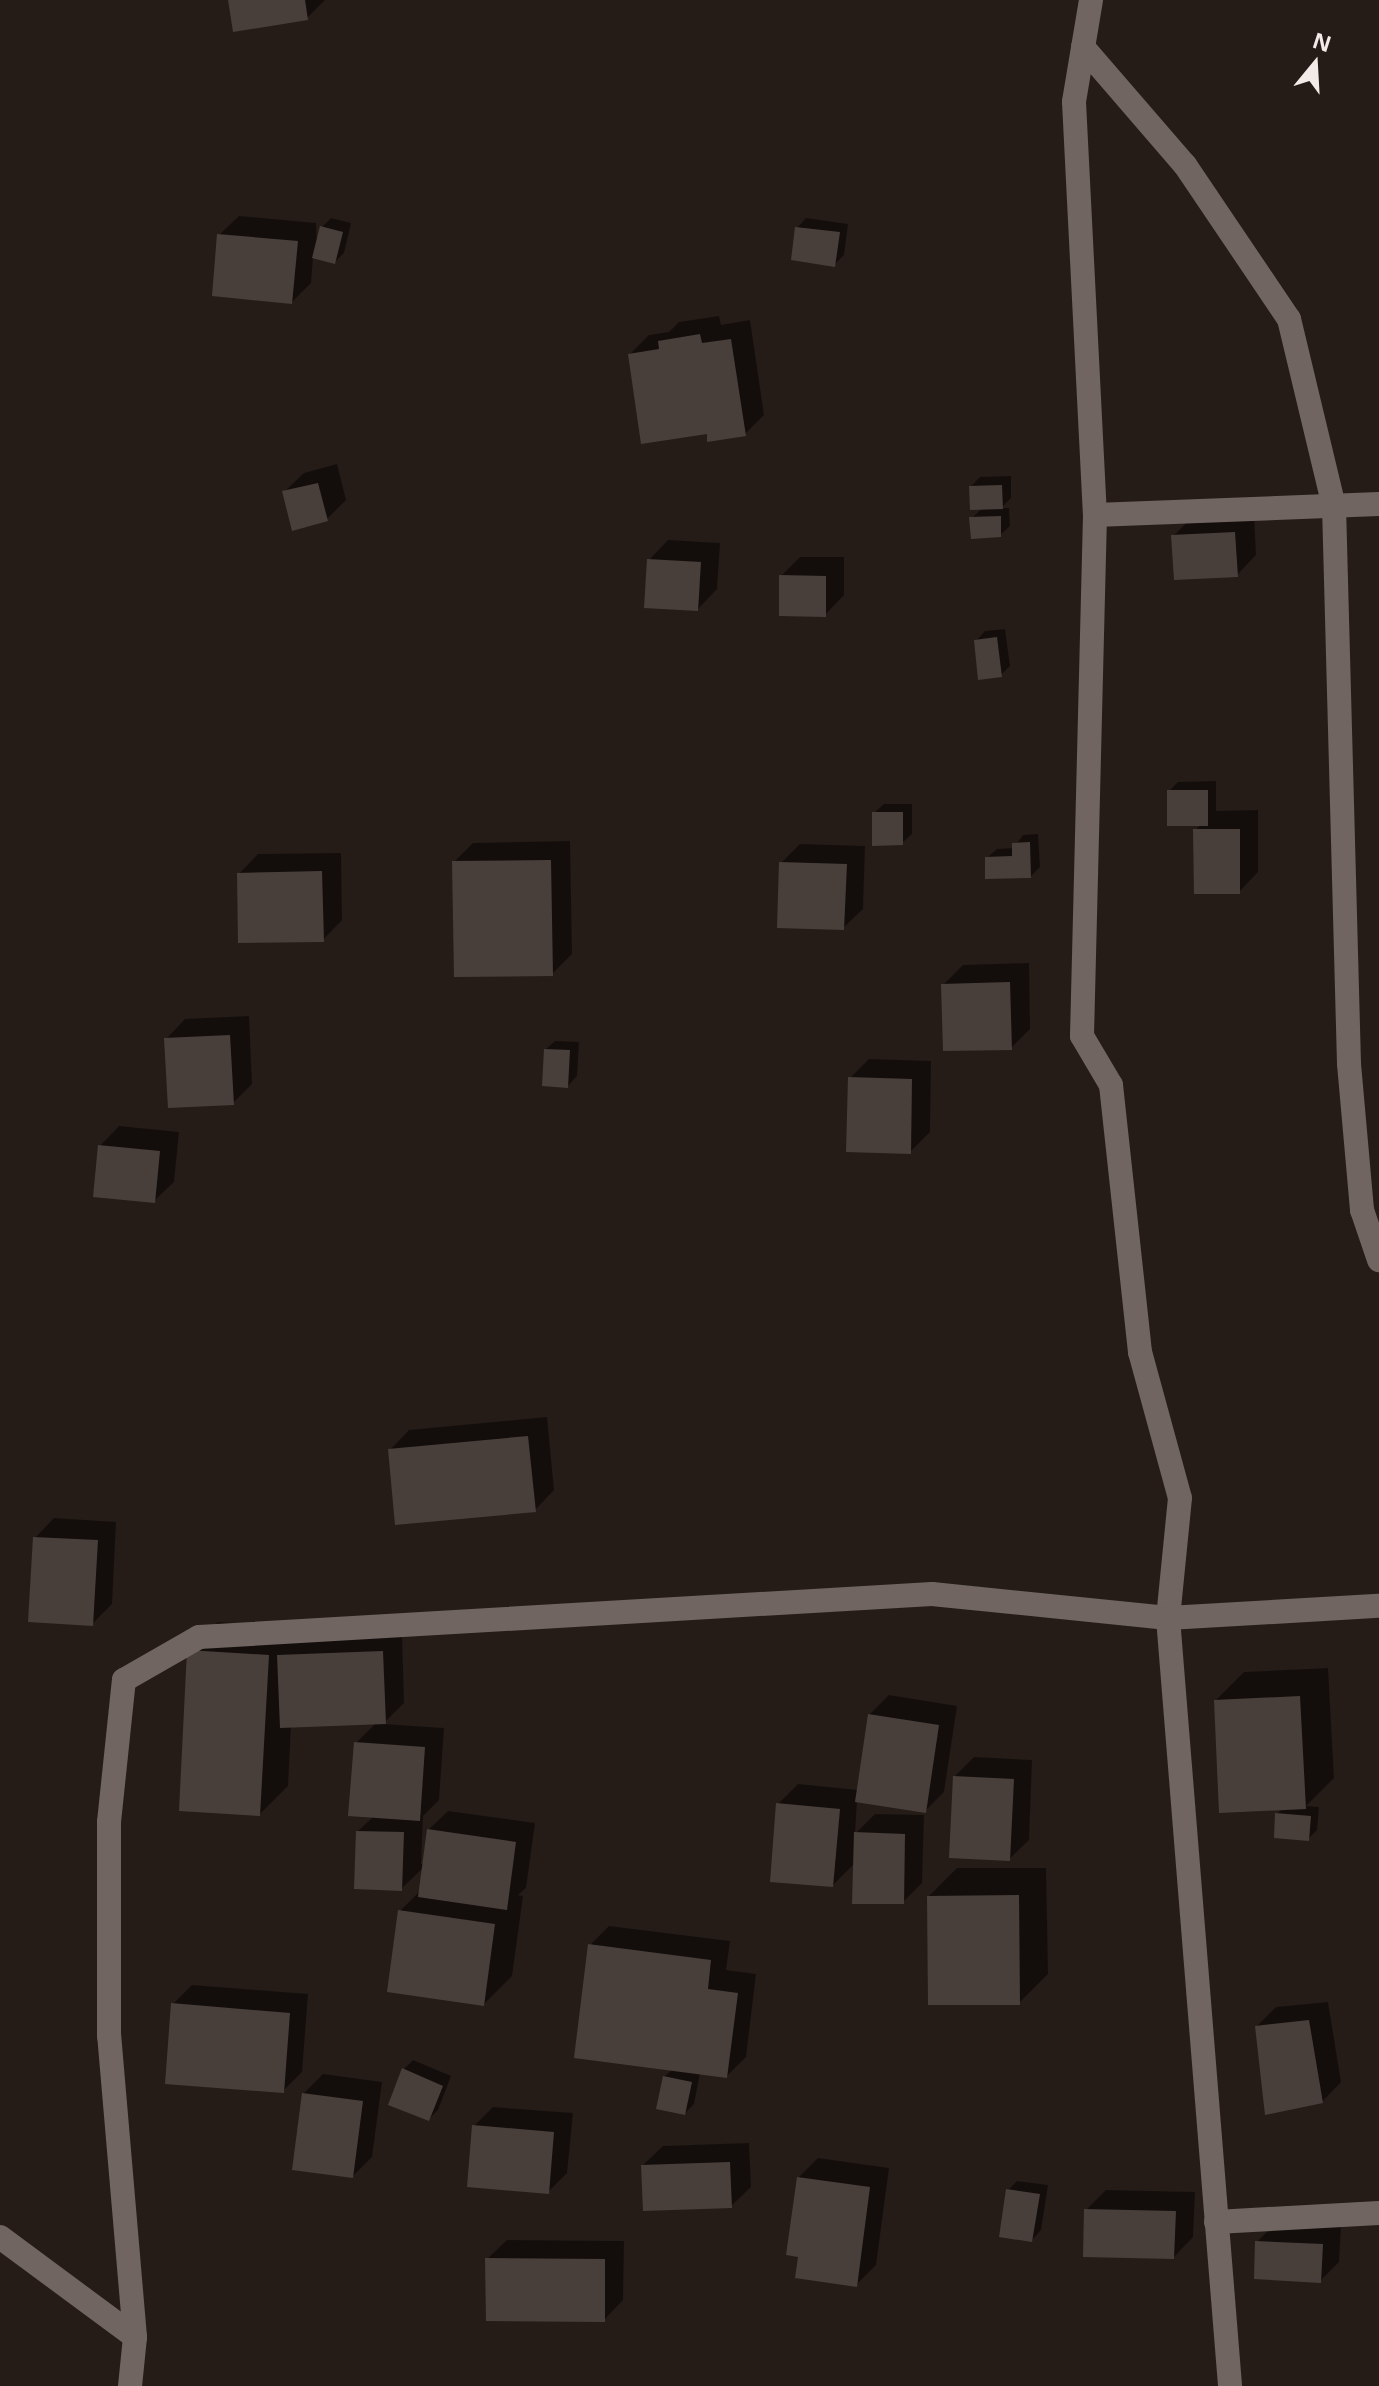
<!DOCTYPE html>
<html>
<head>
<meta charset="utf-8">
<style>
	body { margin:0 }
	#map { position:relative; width:1379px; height:2386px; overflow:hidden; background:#251c18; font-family:"Noto Sans",sans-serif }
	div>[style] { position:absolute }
	.shadow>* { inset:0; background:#0007 }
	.building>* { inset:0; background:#493f3a }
	.street>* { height:24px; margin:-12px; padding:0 12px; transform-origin:12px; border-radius:12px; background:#706560 }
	span { translate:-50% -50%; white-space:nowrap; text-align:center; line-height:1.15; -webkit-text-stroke:8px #251c18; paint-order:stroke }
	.north { position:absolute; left:1275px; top:24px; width:80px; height:80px; -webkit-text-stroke:6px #251c18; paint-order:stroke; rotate:18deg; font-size:22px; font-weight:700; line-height:32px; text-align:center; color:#f2ebe8 }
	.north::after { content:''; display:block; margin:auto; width:28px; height:36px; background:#f2ebe8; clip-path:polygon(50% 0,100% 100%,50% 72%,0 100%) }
</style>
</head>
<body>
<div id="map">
	<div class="shadow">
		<div style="clip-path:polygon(230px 0,325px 0,307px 18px)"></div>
		<div style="clip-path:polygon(239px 216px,316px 223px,317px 248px,322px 227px,331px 218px,351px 223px,344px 253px,335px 262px,313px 257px,311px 283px,292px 302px,219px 235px)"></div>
		<div style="clip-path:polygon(806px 218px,848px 224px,844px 255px,834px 265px,797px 228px)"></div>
		<div style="clip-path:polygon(719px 316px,721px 325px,750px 320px,764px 415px,745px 434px,708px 432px,630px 354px,649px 335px,669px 332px,679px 322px)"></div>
		<div style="clip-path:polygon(337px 464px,346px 500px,327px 519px,284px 492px,304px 473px)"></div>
		<div style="clip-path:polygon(1011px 476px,1011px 498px,1001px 508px,1009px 508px,1010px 526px,1000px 535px,972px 518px,982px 508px,971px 486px,980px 477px)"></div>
		<div style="clip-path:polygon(1254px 513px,1256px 555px,1237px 575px,1173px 536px,1193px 517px)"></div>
		<div style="clip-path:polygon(668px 540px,720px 543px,717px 589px,698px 609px,649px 560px)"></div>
		<div style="clip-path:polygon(800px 557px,844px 557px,844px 595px,825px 615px,781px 576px)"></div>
		<div style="clip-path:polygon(1005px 629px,1010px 666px,1001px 675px,976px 641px,985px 631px)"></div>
		<div style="clip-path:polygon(1216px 781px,1216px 811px,1258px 810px,1258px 872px,1239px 892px,1195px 830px,1202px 824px,1169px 791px,1178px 782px)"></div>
		<div style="clip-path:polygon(884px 804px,912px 804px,912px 834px,902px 843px,874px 813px)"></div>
		<div style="clip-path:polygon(1038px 834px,1040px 867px,1031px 876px,987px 858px,997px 849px,1014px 848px,1023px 835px)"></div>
		<div style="clip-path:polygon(570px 841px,572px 954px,552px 974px,454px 862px,473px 843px)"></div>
		<div style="clip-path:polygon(800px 844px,865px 846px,863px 909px,843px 928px,781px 863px)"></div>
		<div style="clip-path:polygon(341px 853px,342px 920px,323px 940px,239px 874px,258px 854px)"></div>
		<div style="clip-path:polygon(1029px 963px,1030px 1029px,1011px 1048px,943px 985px,963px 965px)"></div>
		<div style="clip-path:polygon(249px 1016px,252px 1084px,233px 1103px,166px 1039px,185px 1019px)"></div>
		<div style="clip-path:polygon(555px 1041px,579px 1042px,577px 1076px,568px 1086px,545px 1050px)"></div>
		<div style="clip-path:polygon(869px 1059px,931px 1061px,930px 1132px,910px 1152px,850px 1078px)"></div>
		<div style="clip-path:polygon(119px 1126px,179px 1132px,174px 1182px,154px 1201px,100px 1146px)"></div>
		<div style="clip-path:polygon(547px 1417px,554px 1490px,535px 1510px,390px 1450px,409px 1430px)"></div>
		<div style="clip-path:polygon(54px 1518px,116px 1522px,112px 1604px,93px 1623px,35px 1538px)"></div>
		<div style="clip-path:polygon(218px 1622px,402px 1633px,404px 1703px,383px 1724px,444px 1728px,439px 1800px,423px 1816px,421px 1864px,424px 1864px,428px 1830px,448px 1811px,535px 1823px,526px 1888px,518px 1895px,523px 1896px,512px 1976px,484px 2004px,400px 1911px,420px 1891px,424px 1867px,401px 1889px,358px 1831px,374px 1816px,356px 1743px,376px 1723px,291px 1725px,288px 1786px,260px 1814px,189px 1651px)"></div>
		<div style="clip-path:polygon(1328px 1668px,1334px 1778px,1306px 1806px,1319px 1807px,1317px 1830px,1308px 1839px,1277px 1814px,1283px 1808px,1216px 1700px,1244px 1672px)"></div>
		<div style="clip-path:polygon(889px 1695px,957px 1706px,944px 1792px,925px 1811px,857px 1800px,855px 1834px,875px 1814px,924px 1815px,922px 1883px,903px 1902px,855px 1863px,833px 1885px,778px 1804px,798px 1784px,858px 1790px,870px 1714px)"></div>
		<div style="clip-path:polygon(974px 1757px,1032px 1760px,1029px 1840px,1009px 1859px,955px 1776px)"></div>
		<div style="clip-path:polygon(957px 1868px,1046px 1868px,1048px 1974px,1019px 2003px,929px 1896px)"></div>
		<div style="clip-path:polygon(609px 1926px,730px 1941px,726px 1970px,756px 1974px,746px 2057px,727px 2076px,700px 2073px,694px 2104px,685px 2113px,664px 2077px,673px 2069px,590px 1945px)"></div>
		<div style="clip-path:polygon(192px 1985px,308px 1994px,302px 2072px,283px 2091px,173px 2004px)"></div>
		<div style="clip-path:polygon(1328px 2002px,1341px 2082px,1322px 2102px,1257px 2026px,1276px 2007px)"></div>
		<div style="clip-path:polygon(413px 2060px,451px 2076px,438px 2110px,429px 2119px,403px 2070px)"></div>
		<div style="clip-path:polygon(323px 2074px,382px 2082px,372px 2157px,353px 2176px,304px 2093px)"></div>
		<div style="clip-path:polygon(493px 2107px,573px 2113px,567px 2173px,548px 2192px,474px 2126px)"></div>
		<div style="clip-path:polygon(749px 2143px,751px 2187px,731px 2206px,643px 2165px,663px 2146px)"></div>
		<div style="clip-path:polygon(818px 2158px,889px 2168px,876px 2265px,856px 2285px,800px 2255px,798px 2178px)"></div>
		<div style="clip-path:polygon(1017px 2181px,1048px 2185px,1041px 2230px,1032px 2240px,1008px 2190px)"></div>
		<div style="clip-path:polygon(1106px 2190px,1195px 2192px,1193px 2237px,1174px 2257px,1086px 2210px)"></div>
		<div style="clip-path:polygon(1276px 2222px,1341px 2226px,1339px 2262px,1320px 2281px,1257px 2242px)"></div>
		<div style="clip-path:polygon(507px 2240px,624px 2241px,623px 2300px,604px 2320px,487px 2259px)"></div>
	</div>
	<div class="building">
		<div style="clip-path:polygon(228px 0,305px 0,308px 20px,233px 32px)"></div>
		<div style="clip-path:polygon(320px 226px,343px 232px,335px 264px,312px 258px)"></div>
		<div style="clip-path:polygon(795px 227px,840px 232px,835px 267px,791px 260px)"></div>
		<div style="clip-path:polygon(217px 234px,298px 241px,292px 304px,212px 296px)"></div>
		<div style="clip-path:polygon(700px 334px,702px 343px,731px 339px,746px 436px,707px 442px,707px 434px,641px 444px,628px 354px,659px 349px,658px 341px)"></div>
		<div style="clip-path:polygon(318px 483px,328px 521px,292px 531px,282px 491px)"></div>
		<div style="clip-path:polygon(1002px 485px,1003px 509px,970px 510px,969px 486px)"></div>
		<div style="clip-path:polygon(1001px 516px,1001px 537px,971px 539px,969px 517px)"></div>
		<div style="clip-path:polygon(1235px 532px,1238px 577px,1174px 580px,1171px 535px)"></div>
		<div style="clip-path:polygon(647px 559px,701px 562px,698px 611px,644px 608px)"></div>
		<div style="clip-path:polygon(779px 575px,826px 576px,826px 617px,779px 616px)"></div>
		<div style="clip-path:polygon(997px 637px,1002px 677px,978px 680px,974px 640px)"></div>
		<div style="clip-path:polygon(1167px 790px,1208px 790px,1208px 826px,1167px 826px)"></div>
		<div style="clip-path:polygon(872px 812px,903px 812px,903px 845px,872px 846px)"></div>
		<div style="clip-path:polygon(1193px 829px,1240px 829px,1240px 894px,1194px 894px)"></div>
		<div style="clip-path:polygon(1030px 842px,1031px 878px,985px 879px,985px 857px,1012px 856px,1012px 843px)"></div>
		<div style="clip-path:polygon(551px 860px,553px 976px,454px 977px,452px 861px)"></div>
		<div style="clip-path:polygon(779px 862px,847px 864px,844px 930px,777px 928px)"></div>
		<div style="clip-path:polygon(322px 871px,324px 942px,238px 943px,237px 873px)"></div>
		<div style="clip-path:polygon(1010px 982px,1012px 1050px,943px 1051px,941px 984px)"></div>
		<div style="clip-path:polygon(230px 1035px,234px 1105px,168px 1108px,164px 1038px)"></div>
		<div style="clip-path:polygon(544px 1049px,570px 1050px,568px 1088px,542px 1086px)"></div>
		<div style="clip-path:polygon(848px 1077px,912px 1079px,911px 1154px,846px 1152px)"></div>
		<div style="clip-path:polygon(98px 1145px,160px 1151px,155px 1203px,93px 1197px)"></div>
		<div style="clip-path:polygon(528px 1436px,536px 1512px,395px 1525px,388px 1449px)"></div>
		<div style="clip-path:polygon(33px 1537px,98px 1540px,93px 1626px,28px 1622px)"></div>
		<div style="clip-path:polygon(187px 1650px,269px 1655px,260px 1816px,179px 1811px)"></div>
		<div style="clip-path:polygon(383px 1651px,386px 1724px,280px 1728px,277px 1655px)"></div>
		<div style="clip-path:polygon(1300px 1696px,1306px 1809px,1219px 1813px,1214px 1700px)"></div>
		<div style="clip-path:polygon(868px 1714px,939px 1725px,926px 1813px,855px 1802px)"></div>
		<div style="clip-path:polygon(354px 1742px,425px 1747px,420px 1821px,348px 1816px)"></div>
		<div style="clip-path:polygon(953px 1776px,1014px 1779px,1010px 1861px,949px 1858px)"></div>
		<div style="clip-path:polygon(776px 1803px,840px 1809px,833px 1887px,770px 1882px)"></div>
		<div style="clip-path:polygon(1275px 1813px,1311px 1816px,1309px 1841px,1274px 1838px)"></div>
		<div style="clip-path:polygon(427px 1829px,516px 1842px,507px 1910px,418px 1897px)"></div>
		<div style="clip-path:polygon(356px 1831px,404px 1832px,402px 1891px,354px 1889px)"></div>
		<div style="clip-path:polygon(854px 1832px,905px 1834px,904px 1904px,852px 1904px)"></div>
		<div style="clip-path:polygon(1019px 1895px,1020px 2005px,928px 2005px,927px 1896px)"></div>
		<div style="clip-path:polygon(398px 1910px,495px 1924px,484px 2006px,387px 1992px)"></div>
		<div style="clip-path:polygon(588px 1944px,711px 1960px,708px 1989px,738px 1993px,727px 2078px,574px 2058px)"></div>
		<div style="clip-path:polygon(171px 2003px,290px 2013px,284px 2093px,165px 2084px)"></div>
		<div style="clip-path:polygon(1309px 2020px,1323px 2103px,1265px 2115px,1255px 2026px)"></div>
		<div style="clip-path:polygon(402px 2068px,443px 2086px,429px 2121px,388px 2105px)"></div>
		<div style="clip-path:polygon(663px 2076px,692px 2082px,685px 2115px,656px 2109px)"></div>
		<div style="clip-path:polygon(302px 2093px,363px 2101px,353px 2178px,292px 2170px)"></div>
		<div style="clip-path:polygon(472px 2125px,554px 2132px,549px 2194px,467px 2187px)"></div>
		<div style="clip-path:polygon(730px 2162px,732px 2208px,643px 2211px,641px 2165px)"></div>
		<div style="clip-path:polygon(797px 2177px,870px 2187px,857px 2287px,795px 2278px,798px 2257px,786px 2255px)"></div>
		<div style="clip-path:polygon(1006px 2189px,1040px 2194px,1032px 2242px,999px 2237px)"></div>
		<div style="clip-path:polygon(1084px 2209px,1176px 2211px,1174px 2259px,1083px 2257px)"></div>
		<div style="clip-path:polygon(1255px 2241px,1323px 2244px,1321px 2283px,1254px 2279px)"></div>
		<div style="clip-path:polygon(485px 2258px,605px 2259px,605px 2322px,486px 2321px)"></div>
	</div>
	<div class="street">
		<div style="left:1091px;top:0;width:103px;rotate:99.5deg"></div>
		<div style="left:1074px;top:102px;width:414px;rotate:87.1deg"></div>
		<div style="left:1095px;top:515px;width:521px;rotate:91.43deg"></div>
		<div style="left:1082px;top:1036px;width:57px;rotate:59.4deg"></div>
		<div style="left:1111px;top:1085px;width:269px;rotate:83.8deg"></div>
		<div style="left:1140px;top:1352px;width:151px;rotate:74.7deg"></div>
		<div style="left:1180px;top:1498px;width:121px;rotate:95.7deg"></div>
		<div style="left:1168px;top:1618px;width:770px;rotate:85.38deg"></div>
		<div style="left:1083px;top:47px;width:156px;rotate:49.2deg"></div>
		<div style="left:1185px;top:165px;width:186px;rotate:56deg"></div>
		<div style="left:1289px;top:319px;width:192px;rotate:76.5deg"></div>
		<div style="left:1334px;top:506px;width:558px;rotate:88.46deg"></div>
		<div style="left:1349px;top:1064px;width:147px;rotate:84.9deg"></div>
		<div style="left:1362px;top:1210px;width:53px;rotate:71.2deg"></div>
		<div style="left:1095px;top:515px;width:284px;rotate:-2.2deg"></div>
		<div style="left:1216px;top:2222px;width:163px;rotate:-3.2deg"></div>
		<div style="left:0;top:2237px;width:168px;rotate:36.5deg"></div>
		<div style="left:135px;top:2337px;width:49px;rotate:95.8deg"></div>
		<div style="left:135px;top:2337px;width:302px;rotate:-94.9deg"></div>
		<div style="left:109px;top:2036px;width:214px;rotate:-90deg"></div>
		<div style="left:109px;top:1822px;width:143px;rotate:-84deg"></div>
		<div style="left:124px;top:1680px;width:86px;rotate:-29.8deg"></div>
		<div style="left:199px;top:1637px;width:734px;rotate:-3.36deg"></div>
		<div style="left:932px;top:1594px;width:237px;rotate:5.8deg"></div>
		<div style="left:1168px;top:1618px;width:211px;rotate:-3.3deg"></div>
	</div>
	<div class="north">N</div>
</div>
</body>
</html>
